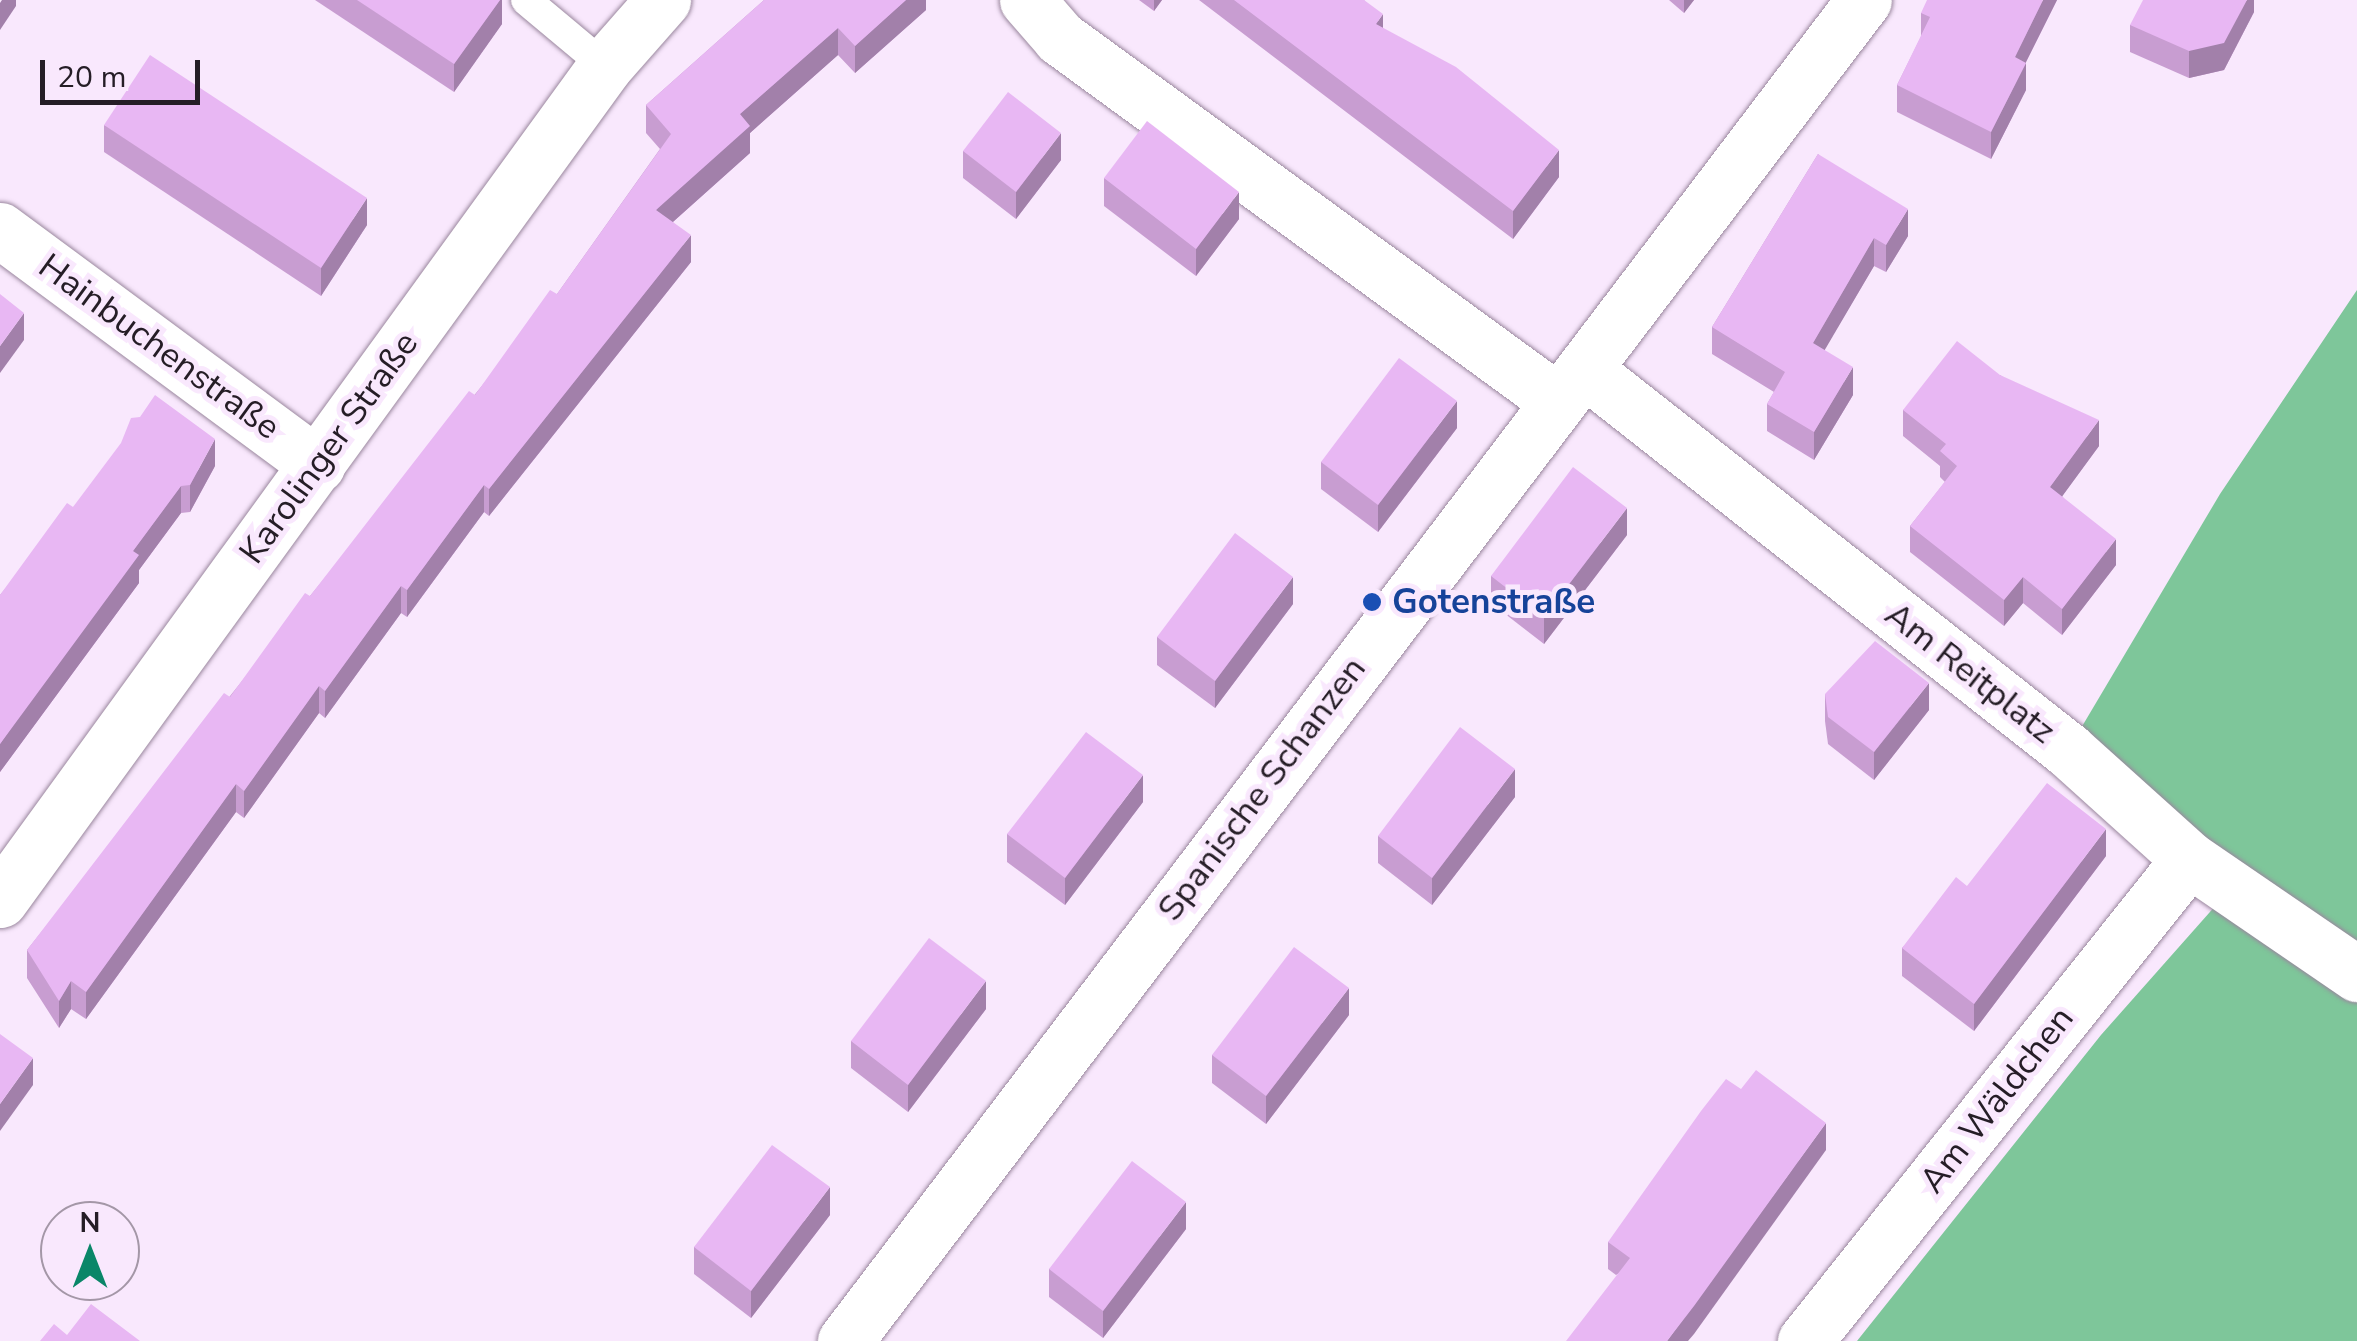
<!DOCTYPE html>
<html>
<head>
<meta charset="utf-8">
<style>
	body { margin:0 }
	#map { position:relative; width:2357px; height:1341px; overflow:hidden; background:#f9e8fd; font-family:"Nunito Sans",sans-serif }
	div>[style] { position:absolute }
	.forest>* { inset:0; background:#7ec69a }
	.roads { filter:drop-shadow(0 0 2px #9a879e) drop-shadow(0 0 2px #9a879e) }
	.service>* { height:30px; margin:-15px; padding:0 15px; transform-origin:15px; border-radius:15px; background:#fff }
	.minor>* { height:55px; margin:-27.5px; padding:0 27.5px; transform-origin:27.5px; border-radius:27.5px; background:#fff }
	.wall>* { inset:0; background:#c89dd1 }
	.shaded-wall>* { inset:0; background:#a280aa }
	.building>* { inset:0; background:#e8b7f3 }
	.dots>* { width:28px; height:28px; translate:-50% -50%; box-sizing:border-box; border:5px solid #f9e8fd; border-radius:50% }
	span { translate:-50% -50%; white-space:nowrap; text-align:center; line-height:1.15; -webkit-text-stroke:10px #f9e8fd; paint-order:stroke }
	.street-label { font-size:35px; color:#251d26 }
	.transit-label { font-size:35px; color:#164399; font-weight:700 }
	.left { translate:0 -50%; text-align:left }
	.north { position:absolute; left:40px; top:1201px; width:100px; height:100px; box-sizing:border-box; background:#f9e8fd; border:2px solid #a497a7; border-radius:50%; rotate:0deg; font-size:28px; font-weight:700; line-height:40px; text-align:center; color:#251d26 }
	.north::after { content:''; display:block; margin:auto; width:35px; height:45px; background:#0a8668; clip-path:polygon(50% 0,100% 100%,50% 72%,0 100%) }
	.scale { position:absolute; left:40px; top:60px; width:160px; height:45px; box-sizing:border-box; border:5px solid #251d26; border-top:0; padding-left:12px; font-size:30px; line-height:35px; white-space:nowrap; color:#251d26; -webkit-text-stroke:8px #f9e8fd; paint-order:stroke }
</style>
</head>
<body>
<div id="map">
	<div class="forest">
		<div style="clip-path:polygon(2357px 290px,2357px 1341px,1857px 1341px,2101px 1035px,2248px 869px,2068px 750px,2220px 494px)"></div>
	</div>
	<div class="roads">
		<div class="service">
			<div style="left:526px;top:0;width:103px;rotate:39.9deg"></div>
		</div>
		<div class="minor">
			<div style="left:1027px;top:0;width:50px;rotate:49deg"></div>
			<div style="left:1060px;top:38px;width:614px;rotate:36.12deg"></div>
			<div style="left:0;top:230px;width:395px;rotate:36.5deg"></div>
			<div style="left:1585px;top:370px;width:615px;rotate:38.19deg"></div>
			<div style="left:2068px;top:750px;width:163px;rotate:42deg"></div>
			<div style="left:2189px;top:859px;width:204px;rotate:34.4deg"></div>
			<div style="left:0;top:900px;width:1030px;rotate:-54.04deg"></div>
			<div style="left:605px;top:66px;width:88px;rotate:-48.7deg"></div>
			<div style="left:845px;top:1341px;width:1684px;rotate:-52.77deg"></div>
			<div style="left:1805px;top:1341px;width:616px;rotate:-51.46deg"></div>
		</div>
	</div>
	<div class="wall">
		<div style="clip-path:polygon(315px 0,502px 0,502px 24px,454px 92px)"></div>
		<div style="clip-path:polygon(764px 0,926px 0,926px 10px,855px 73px,838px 55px,750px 133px,750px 153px,673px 222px,691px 262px,489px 516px,484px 512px,407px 617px,401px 613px,325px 718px,319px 713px,244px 818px,236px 812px,86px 1019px,71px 1009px,59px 1028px,27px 978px,27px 950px,310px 596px,557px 294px,660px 149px,646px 133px,646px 105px)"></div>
		<div style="clip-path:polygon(1139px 0,1162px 0,1154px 11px)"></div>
		<div style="clip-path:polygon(1199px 0,1364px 0,1383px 28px,1559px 177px,1513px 239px)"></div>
		<div style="clip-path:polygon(1669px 0,1694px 0,1684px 13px)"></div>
		<div style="clip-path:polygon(2057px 0,2026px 62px,2026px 90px,1991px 159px,1897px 112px,1897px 85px,1921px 37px,1921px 13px)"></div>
		<div style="clip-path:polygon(2254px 0,2254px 12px,2224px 70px,2189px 78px,2130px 52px,2130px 25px)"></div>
		<div style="clip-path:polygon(104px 125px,367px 225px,321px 296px,104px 152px)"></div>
		<div style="clip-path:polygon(963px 151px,1061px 160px,1016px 219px,963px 178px)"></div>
		<div style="clip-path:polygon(1818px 154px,1908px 236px,1886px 272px,1874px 266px,1824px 350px,1853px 395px,1814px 460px,1767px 431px,1767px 404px,1774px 392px,1712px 354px,1712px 327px)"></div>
		<div style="clip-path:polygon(1104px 178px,1239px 219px,1196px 276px,1104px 206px)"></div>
		<div style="clip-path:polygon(2000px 375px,2099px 446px,2062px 496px,2116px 565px,2062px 635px,2023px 603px,2004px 626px,1910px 552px,1910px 526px,1945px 482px,1940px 477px,1940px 466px,1903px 436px,1903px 410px)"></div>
		<div style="clip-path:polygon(1457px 428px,1378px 532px,1321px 489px,1321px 462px)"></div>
		<div style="clip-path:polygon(215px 466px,190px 512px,181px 513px,139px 570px,139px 583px,0 772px,0 595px,73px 507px)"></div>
		<div style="clip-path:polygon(1627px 535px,1544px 644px,1491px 603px,1491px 576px)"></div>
		<div style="clip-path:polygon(1293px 604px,1215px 708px,1157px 665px,1157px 637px)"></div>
		<div style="clip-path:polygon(1825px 694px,1929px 710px,1874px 780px,1828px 744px,1825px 721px)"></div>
		<div style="clip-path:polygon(1515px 797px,1432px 905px,1378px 863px,1378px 836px)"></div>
		<div style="clip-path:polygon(1143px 802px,1065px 905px,1007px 862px,1007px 834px)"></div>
		<div style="clip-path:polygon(2106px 856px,1974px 1031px,1902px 976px,1902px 948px,1967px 886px)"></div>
		<div style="clip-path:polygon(986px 1009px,908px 1112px,851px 1068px,851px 1041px)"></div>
		<div style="clip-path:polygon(1349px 1015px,1266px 1124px,1212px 1083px,1212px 1055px)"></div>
		<div style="clip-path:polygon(1826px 1150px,1616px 1275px,1608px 1269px,1608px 1242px)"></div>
		<div style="clip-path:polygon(830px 1215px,751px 1318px,694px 1274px,694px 1247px)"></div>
		<div style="clip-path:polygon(1186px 1229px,1103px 1338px,1049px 1297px,1049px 1269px)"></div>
	</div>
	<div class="shaded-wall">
		<div style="clip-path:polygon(2px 0,16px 0,16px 6px,0 30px,0 3px)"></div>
		<div style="clip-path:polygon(500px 0,502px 0,502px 24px,454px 92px,454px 64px)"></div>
		<div style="clip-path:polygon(906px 0,926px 0,926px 10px,855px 73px,855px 46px)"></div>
		<div style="clip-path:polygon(1154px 0,1162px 0,1154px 11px)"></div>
		<div style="clip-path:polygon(1684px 0,1694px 0,1684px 13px)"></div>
		<div style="clip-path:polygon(2043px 0,2057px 0,2015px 84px,2015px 57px)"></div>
		<div style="clip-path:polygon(2247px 0,2254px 0,2254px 12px,2224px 70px,2189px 78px,2189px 51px)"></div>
		<div style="clip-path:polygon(1383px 14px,1383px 42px,1376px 24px)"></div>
		<div style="clip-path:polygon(838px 28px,838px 55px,750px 133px,750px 153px,656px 237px,656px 210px,740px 114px)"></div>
		<div style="clip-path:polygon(2026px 63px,2026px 90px,1991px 159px,1991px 132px)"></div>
		<div style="clip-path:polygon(1061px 133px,1061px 160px,1016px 219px,1016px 192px)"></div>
		<div style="clip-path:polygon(1559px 150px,1559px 177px,1513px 239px,1513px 211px)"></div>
		<div style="clip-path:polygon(1239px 192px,1239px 219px,1196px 276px,1196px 249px)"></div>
		<div style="clip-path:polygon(367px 198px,367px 225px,321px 296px,321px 268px)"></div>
		<div style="clip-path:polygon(1908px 209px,1908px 236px,1886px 272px,1886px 245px)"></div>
		<div style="clip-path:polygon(691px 235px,691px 262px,489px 516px,489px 489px)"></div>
		<div style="clip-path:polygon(1874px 238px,1874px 266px,1813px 370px,1813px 343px)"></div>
		<div style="clip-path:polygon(24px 313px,24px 340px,0 373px,0 346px)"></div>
		<div style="clip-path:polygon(1853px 367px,1853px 395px,1814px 460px,1814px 432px)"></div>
		<div style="clip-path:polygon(1457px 401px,1457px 428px,1378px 532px,1378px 505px)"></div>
		<div style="clip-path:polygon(2099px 420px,2099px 446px,2050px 513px,2050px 487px)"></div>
		<div style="clip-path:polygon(215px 439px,215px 466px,190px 512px,190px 485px)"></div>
		<div style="clip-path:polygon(484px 485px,484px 512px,407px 617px,407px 590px)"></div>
		<div style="clip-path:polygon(181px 486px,181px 513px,139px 570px,139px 583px,0 772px,0 744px,133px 551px)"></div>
		<div style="clip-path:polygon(1627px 508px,1627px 535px,1544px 644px,1544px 617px)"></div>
		<div style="clip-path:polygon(2116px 539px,2116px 565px,2062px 635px,2062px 609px)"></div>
		<div style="clip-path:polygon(1293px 577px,1293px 604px,1215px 708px,1215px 681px)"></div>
		<div style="clip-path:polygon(2023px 577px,2023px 603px,2004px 626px,2004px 600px)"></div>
		<div style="clip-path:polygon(401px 586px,401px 613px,325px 718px,325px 691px)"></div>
		<div style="clip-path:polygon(1929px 683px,1929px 710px,1874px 780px,1874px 752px)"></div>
		<div style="clip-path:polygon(319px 686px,319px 713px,244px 818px,244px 791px)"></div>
		<div style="clip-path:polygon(1515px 769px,1515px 797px,1432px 905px,1432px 878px)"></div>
		<div style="clip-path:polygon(1143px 775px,1143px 802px,1065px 905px,1065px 878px)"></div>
		<div style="clip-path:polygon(236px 784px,236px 812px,86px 1019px,86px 992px)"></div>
		<div style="clip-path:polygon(2106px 829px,2106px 856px,1974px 1031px,1974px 1004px)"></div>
		<div style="clip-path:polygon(71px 981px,71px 1009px,59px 1028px,59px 1001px)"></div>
		<div style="clip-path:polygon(986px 981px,986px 1009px,908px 1112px,908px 1085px)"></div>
		<div style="clip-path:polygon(1349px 988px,1349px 1015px,1266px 1124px,1266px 1096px)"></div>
		<div style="clip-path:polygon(33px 1058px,33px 1085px,0 1131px,0 1104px)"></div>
		<div style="clip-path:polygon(1826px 1123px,1826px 1150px,1694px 1334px,1688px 1341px,1667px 1341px)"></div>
		<div style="clip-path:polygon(830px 1187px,830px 1215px,751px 1318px,751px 1291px)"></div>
		<div style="clip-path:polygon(1186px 1202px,1186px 1229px,1103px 1338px,1103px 1311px)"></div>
	</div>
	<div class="building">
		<div style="clip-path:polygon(357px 0,500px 0,454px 64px)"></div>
		<div style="clip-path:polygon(764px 0,906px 0,855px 46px,838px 28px,740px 114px,750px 126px,656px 210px,691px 235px,489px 489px,484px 485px,407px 590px,401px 586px,325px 691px,319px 686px,244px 791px,236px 784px,86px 992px,71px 981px,59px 1001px,27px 950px,224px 693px,230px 697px,305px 593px,310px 596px,469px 391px,475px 395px,550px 290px,557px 294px,671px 134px,646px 105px)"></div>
		<div style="clip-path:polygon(1234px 0,1364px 0,1383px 14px,1376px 24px,1456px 67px,1559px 150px,1513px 211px)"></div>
		<div style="clip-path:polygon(1927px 0,2043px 0,2015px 57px,2026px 63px,1991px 132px,1897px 85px,1930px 17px,1921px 13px)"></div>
		<div style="clip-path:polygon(2143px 0,2247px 0,2224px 43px,2189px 51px,2130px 25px)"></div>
		<div style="clip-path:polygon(150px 55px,367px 198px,321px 268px,104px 125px)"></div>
		<div style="clip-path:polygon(1008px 92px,1061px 133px,1016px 192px,963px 151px)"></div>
		<div style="clip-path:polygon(1147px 121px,1239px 192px,1196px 249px,1104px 178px)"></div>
		<div style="clip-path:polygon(1818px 154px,1908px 209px,1886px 245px,1874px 238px,1813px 343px,1853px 367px,1814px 432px,1767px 404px,1785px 372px,1712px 327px)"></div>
		<div style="clip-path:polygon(0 294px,24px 313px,0 346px)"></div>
		<div style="clip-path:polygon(1957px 341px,2000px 375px,2099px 420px,2050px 487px,2116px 539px,2062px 609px,2023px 577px,2004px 600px,1910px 526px,1957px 466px,1940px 451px,1946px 444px,1903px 410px)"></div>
		<div style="clip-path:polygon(1399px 358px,1457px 401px,1378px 505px,1321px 462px)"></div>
		<div style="clip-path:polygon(155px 395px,215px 439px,190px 485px,181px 486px,133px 551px,139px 555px,0 744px,0 595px,67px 503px,73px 507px,121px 443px,131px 418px,140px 417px)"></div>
		<div style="clip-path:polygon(1573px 467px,1627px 508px,1544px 617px,1491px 576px)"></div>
		<div style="clip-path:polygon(1235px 533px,1293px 577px,1215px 681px,1157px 637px)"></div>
		<div style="clip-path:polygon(1875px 641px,1929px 683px,1874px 752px,1828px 717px,1825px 694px)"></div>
		<div style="clip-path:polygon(1460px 727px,1515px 769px,1432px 878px,1378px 836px)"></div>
		<div style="clip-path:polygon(1086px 732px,1143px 775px,1065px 878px,1007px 834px)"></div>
		<div style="clip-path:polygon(2047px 783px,2106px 829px,1974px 1004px,1902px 948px,1956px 877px,1967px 886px)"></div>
		<div style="clip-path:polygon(929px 938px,986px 981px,908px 1085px,851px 1041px)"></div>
		<div style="clip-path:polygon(1294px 947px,1349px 988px,1266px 1096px,1212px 1055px)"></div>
		<div style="clip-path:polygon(0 1034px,33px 1058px,0 1104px)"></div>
		<div style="clip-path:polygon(1756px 1070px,1826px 1123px,1694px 1306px,1667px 1341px,1566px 1341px,1630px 1258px,1608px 1242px,1701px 1111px,1726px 1079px,1741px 1089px)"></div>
		<div style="clip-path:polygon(772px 1145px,830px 1187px,751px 1291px,694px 1247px)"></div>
		<div style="clip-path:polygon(1132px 1161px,1186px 1202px,1103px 1311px,1049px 1269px)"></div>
		<div style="clip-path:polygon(91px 1304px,140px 1341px,40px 1341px,54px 1324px,67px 1335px)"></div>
	</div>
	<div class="dots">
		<div style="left:1372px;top:602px;background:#1a4fb4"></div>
	</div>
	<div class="street-label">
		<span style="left:159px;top:347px;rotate:36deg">Hainbuchenstraße</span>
		<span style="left:329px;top:448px;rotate:-54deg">Karolinger Straße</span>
		<span style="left:1970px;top:673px;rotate:38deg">Am Reitplatz</span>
		<span style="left:1262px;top:789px;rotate:-53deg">Spanische Schanzen</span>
		<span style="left:1997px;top:1100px;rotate:-52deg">Am Wäldchen</span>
	</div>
	<div class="transit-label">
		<span class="left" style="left:1392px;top:602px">Gotenstraße</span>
	</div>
	<div class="north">N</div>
	<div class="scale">20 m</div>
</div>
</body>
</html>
